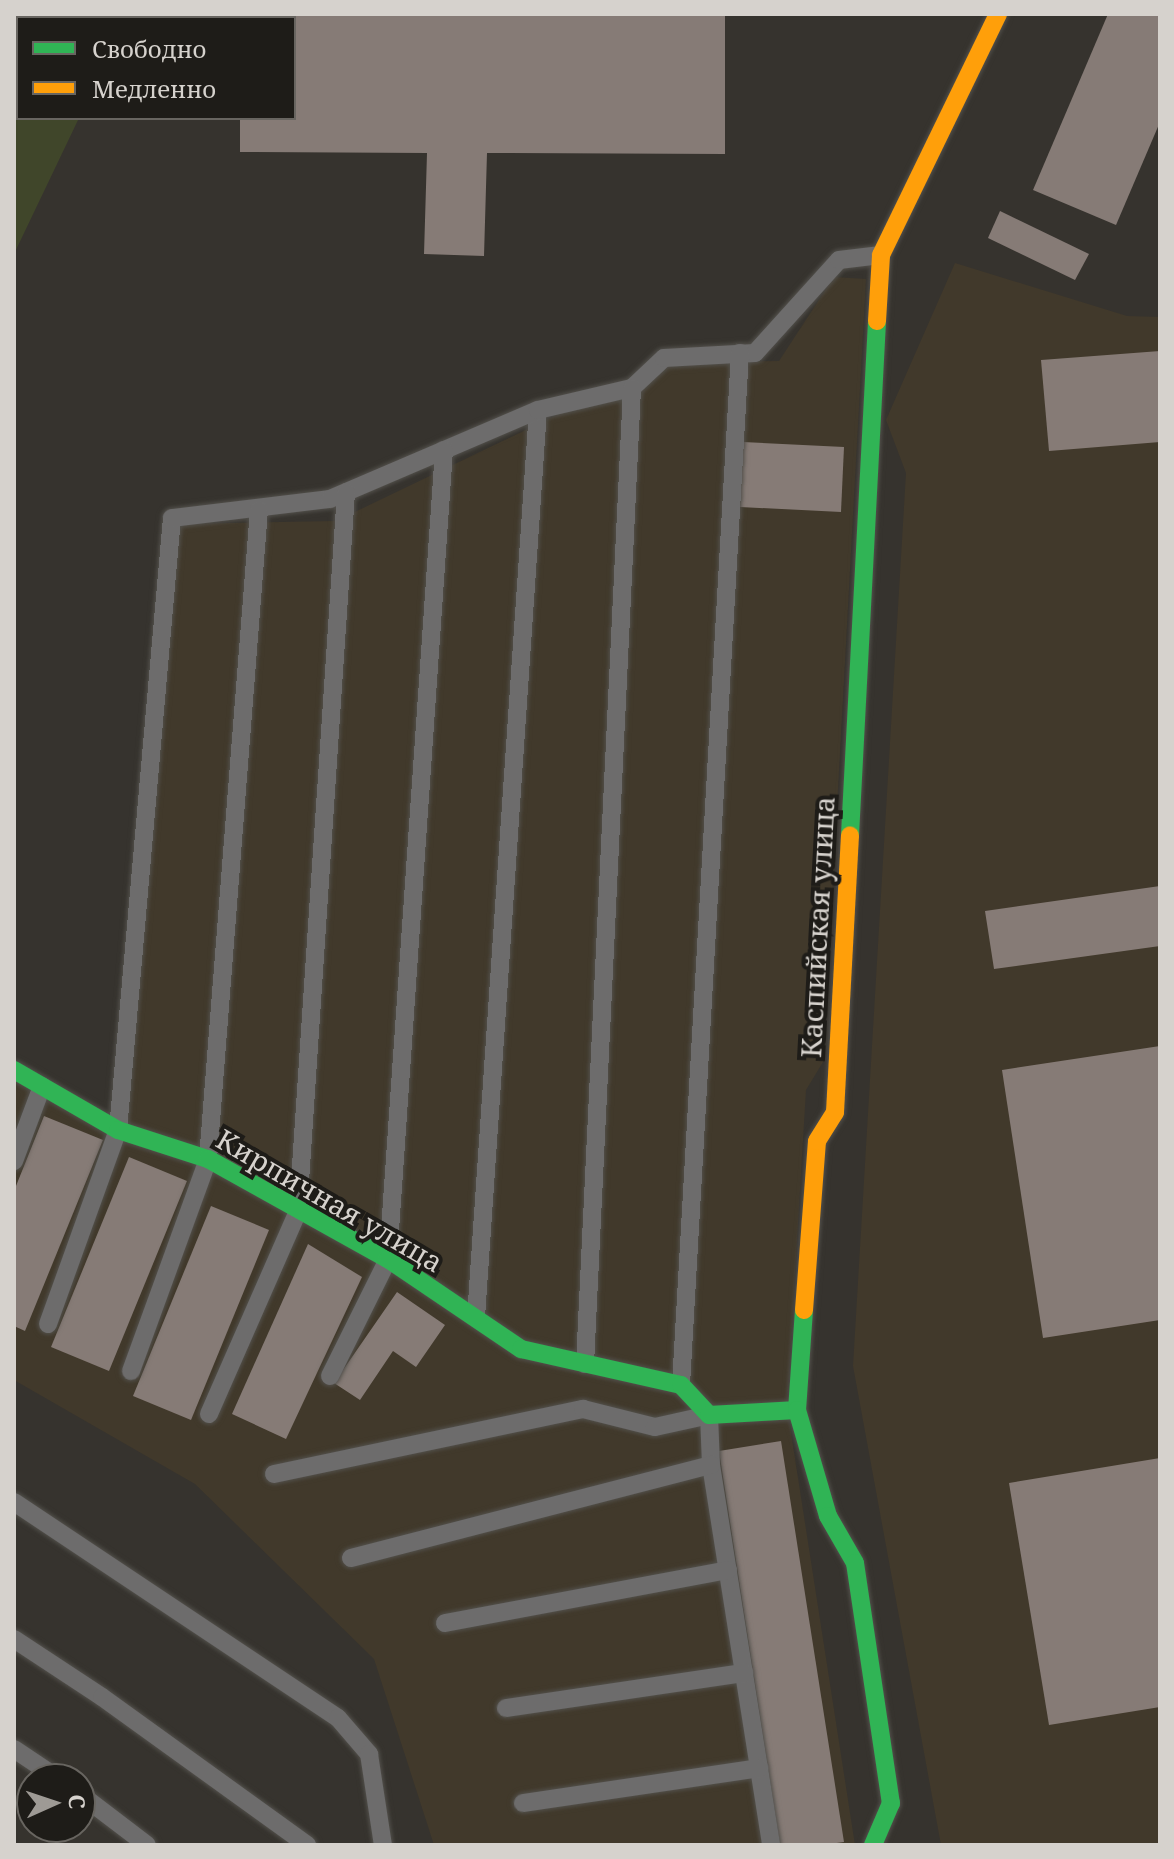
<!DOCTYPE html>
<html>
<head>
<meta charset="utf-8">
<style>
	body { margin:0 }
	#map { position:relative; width:1174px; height:1859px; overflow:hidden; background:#36332e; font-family:"Noto Serif",serif }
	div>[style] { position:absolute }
	.built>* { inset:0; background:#41392b }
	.green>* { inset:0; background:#40462a }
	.building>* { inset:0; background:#867b76 }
	.roads { filter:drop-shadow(0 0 2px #52504b) drop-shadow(0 0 2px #52504b) }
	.lane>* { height:18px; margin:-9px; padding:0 9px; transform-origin:9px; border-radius:9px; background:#6d6c6c }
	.fast>* { height:18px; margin:-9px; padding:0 9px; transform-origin:9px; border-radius:9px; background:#30b455 }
	.slow>* { height:18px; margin:-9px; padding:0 9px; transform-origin:9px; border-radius:9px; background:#ff9f0a }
	span { translate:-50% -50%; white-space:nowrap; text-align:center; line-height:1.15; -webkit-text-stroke:8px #1e1c18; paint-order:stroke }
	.street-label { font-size:28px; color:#d6d2cd }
	.frame { position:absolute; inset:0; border:16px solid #d6d2cd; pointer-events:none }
	.legend { position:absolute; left:16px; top:16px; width:280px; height:104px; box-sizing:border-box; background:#1e1c18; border:2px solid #686560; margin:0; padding:10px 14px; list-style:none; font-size:24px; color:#d6d2cd }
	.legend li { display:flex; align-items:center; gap:16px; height:40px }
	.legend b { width:40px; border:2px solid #686560 }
	.north { position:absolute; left:16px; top:1763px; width:80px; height:80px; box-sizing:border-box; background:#1e1c18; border:2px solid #686560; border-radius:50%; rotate:87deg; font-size:22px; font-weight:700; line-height:32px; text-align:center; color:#d6d2cd }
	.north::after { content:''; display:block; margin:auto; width:28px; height:36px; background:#9e9a95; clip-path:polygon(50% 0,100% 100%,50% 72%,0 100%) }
</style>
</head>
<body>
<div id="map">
	<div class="built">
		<div style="clip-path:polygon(955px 263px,1127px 316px,1160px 317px,1160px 1845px,941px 1845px,853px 1366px,906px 473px,886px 420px)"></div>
		<div style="clip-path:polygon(834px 277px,866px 279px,823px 1062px,806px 1090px,787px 1407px,855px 1845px,434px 1845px,374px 1659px,195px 1484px,14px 1380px,14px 1070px,117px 1130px,177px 524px,336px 521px,667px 362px,779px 361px)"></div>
	</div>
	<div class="green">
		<div style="clip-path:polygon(14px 26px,18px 27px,18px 118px,79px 118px,14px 254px)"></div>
	</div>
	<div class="building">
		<div style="clip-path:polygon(240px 14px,725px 14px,725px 154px,487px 153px,484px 256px,424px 254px,427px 153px,240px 152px,240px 118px,294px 118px,294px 18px,240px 18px)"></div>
		<div style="clip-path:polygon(1108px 14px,1160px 14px,1160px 122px,1116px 225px,1033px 190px)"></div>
		<div style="clip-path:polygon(1000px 211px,1089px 254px,1075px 280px,988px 238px)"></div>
		<div style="clip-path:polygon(1160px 351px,1160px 442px,1049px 451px,1041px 360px)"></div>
		<div style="clip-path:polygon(743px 442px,844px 447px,841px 512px,740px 507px)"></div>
		<div style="clip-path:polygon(1160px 886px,1160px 946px,994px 969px,985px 911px)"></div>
		<div style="clip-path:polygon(1160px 1046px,1160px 1320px,1043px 1338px,1002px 1070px)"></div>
		<div style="clip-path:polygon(44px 1116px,103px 1140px,25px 1331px,14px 1326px,14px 1191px)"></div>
		<div style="clip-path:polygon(129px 1157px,187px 1181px,109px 1371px,51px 1347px)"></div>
		<div style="clip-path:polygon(211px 1206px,269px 1230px,191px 1420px,133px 1396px)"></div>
		<div style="clip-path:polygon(308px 1244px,362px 1277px,286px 1439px,232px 1414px)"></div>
		<div style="clip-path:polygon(397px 1292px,445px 1325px,416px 1367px,393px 1351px,360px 1400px,334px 1383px)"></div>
		<div style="clip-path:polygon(781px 1441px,844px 1842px,822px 1845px,780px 1845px,719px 1451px)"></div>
		<div style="clip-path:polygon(1160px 1458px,1160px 1707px,1049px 1725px,1009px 1483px)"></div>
	</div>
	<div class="roads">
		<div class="lane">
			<div style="left:14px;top:1161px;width:80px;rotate:-69.5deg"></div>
			<div style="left:476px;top:1317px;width:909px;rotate:-86.09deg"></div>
			<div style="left:48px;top:1324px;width:206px;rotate:-70.2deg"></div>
			<div style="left:118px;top:1130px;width:614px;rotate:-84.96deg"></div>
			<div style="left:172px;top:518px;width:159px;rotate:-6.9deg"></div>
			<div style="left:330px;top:499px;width:226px;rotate:-23.2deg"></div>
			<div style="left:538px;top:410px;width:97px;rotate:-13.2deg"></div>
			<div style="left:632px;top:388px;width:44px;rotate:-43.2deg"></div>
			<div style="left:664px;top:358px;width:91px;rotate:-3.1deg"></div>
			<div style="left:755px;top:353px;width:125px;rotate:-47.9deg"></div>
			<div style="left:839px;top:260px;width:42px;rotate:-6.8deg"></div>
			<div style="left:585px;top:1364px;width:977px;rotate:-87.24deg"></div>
			<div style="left:131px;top:1371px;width:226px;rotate:-70deg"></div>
			<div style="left:208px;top:1159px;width:651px;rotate:-85.51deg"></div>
			<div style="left:330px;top:1376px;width:131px;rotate:-63.6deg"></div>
			<div style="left:388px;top:1259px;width:811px;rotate:-86.04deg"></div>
			<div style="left:681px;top:1385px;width:1034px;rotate:-86.73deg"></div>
			<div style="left:209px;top:1414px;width:222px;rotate:-66.3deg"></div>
			<div style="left:298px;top:1211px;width:720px;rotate:-86.18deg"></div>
			<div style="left:274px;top:1474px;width:316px;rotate:-11.9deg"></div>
			<div style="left:583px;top:1409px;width:74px;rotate:14deg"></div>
			<div style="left:655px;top:1427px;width:55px;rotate:-12.5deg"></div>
			<div style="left:709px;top:1415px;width:50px;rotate:87.7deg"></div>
			<div style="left:711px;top:1465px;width:385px;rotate:81deg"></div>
			<div style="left:14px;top:1502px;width:389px;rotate:33.7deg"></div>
			<div style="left:338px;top:1718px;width:48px;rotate:49.3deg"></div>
			<div style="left:369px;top:1754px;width:92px;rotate:81.3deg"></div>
			<div style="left:351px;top:1558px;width:372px;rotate:-14.5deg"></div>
			<div style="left:445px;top:1623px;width:288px;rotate:-10.6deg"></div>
			<div style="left:14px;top:1639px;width:105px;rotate:33.4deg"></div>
			<div style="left:102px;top:1697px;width:253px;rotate:35.8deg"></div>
			<div style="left:506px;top:1708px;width:241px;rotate:-8.4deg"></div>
			<div style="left:14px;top:1749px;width:54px;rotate:33.7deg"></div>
			<div style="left:80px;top:1794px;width:84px;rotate:37.3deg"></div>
			<div style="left:523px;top:1803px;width:239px;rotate:-8.4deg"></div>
		</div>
		<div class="fast">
			<div style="left:850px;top:835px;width:515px;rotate:-86.99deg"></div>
			<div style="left:14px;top:1070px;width:120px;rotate:30deg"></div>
			<div style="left:118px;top:1130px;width:95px;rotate:17.9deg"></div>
			<div style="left:208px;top:1159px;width:206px;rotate:29.1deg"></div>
			<div style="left:388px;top:1259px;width:161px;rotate:34.1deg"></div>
			<div style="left:521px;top:1349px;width:164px;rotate:12.7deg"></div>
			<div style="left:681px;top:1385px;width:41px;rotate:47deg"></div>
			<div style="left:709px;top:1415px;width:88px;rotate:-3.3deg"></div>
			<div style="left:804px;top:1310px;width:100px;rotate:94deg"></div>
			<div style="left:797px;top:1410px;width:110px;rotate:73.7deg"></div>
			<div style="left:828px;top:1516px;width:54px;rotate:60.1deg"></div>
			<div style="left:855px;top:1563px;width:243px;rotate:81.5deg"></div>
			<div style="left:891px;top:1803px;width:46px;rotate:113.2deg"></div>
		</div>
		<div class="slow">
			<div style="left:877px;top:321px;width:66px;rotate:-86.5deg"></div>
			<div style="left:881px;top:255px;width:268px;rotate:-64.1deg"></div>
			<div style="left:804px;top:1310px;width:169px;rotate:-85.6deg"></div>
			<div style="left:817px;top:1141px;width:34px;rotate:-58deg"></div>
			<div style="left:835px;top:1112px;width:277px;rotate:-86.9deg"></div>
		</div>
	</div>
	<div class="street-label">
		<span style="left:817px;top:927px;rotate:-87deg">Каспийская улица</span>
		<span style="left:330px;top:1200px;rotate:30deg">Кирпичная улица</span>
	</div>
	<div class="frame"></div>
	<ul class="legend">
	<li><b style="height:10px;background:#30b455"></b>Свободно</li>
	<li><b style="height:10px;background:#ff9f0a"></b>Медленно</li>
	</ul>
	<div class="north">С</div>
</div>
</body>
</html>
